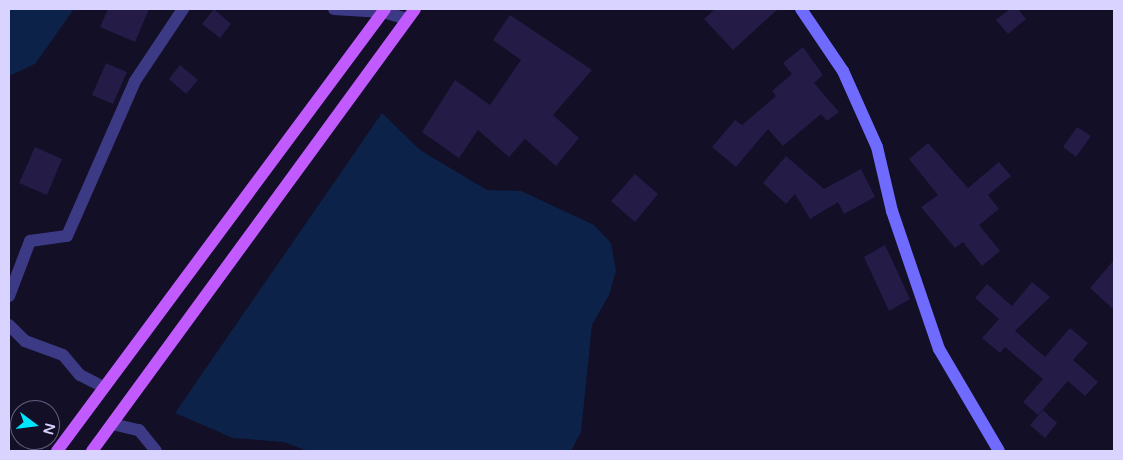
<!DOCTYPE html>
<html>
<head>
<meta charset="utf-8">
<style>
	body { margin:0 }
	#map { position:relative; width:1123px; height:460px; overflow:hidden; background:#130f26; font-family:"Varela Round",sans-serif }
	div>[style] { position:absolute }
	.water>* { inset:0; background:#0c2248 }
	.building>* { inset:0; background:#241b47 }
	.minor>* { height:12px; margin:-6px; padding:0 6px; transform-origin:6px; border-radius:6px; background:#3d3a85 }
	.secondary>* { height:12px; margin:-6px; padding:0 6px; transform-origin:6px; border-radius:6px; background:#6f6bff }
	.primary>* { height:12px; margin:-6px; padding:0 6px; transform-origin:6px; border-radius:6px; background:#c25bff }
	span { translate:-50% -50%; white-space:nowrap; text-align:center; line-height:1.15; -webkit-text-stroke:5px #130f26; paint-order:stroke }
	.frame { position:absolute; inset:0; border:10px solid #d9d4ff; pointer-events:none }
	.north { position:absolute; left:10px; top:400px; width:50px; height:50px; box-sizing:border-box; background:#130f26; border:1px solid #625e7d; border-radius:50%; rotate:105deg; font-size:14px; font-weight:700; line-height:20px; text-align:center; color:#d9d4ff }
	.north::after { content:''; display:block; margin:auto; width:18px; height:22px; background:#00e5ff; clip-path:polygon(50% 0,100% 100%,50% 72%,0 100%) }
</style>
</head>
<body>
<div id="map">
	<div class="water">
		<div style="clip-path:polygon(9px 9px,74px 9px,35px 64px,9px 76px)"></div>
		<div style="clip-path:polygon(382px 113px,420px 150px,487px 190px,521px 191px,594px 225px,611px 243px,616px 271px,609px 295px,592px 325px,581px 432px,571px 451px,307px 451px,284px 442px,233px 438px,175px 413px)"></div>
	</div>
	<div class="building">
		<div style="clip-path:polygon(108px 9px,149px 9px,135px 42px,100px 27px)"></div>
		<div style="clip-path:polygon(214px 9px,231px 24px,220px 38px,202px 24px)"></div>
		<div style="clip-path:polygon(715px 9px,778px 9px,733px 50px,704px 19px)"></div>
		<div style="clip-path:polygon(1010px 9px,1018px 9px,1026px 19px,1008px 34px,996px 20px)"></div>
		<div style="clip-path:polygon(510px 15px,592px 70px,553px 115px,579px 138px,556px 166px,525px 139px,509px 157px,478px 130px,459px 158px,422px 132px,455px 80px,490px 105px,521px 60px,493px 40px)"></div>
		<div style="clip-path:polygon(803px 47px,823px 75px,814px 83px,839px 112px,827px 121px,821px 114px,783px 146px,768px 129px,736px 167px,712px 147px,735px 120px,742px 125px,776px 96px,772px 91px,792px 74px,783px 63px)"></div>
		<div style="clip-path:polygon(106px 63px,127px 72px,113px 104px,92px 95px)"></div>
		<div style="clip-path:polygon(180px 65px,198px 80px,186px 94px,169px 79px)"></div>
		<div style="clip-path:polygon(1077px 127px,1091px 136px,1076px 157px,1063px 147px)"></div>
		<div style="clip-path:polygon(928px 143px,968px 188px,999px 162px,1011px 176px,988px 195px,999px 209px,979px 225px,1000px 251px,982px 266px,963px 242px,955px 248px,921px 207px,938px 195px,909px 159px)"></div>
		<div style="clip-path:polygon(35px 147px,62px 159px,47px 195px,19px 183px)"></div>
		<div style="clip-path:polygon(786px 156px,824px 189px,861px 169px,875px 197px,844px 214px,838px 202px,810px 219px,795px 194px,786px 204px,763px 183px)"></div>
		<div style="clip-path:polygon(635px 174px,658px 194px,635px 222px,611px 201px)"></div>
		<div style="clip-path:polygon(885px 245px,910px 299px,889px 311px,864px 257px)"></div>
		<div style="clip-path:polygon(1114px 260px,1114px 310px,1090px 288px)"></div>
		<div style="clip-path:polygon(1032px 282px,1050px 297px,1015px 331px,1045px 357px,1070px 328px,1088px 343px,1073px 360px,1098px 382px,1085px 396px,1068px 381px,1038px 415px,1023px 402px,1043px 379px,1005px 347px,1000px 353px,982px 338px,999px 319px,975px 298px,987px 284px,1012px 306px)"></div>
		<div style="clip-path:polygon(1043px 410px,1057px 423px,1045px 438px,1030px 425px)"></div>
	</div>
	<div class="minor">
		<div style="left:334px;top:9px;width:49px;rotate:3.5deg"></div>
		<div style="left:383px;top:12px;width:25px;rotate:16deg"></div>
		<div style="left:9px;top:296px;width:59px;rotate:-69.1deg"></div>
		<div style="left:30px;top:241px;width:37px;rotate:-8deg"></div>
		<div style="left:67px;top:236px;width:169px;rotate:-66.3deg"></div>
		<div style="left:135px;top:81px;width:87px;rotate:-56.3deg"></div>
		<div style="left:9px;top:325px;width:23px;rotate:45deg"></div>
		<div style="left:25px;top:341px;width:40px;rotate:20.2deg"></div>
		<div style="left:63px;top:355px;width:26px;rotate:50deg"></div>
		<div style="left:80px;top:375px;width:27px;rotate:27deg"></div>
		<div style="left:112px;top:424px;width:28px;rotate:13deg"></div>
		<div style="left:139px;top:430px;width:27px;rotate:51deg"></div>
	</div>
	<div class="secondary">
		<div style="left:801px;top:9px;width:75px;rotate:55.9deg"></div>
		<div style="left:843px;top:71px;width:83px;rotate:65.9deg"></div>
		<div style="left:877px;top:147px;width:66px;rotate:76.8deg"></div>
		<div style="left:892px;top:211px;width:146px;rotate:71.2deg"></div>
		<div style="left:939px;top:349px;width:118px;rotate:59.5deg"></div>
	</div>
	<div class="primary">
		<div style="left:57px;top:451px;width:550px;rotate:-53.42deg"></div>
		<div style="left:92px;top:451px;width:547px;rotate:-53.84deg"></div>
	</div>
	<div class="frame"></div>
	<div class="north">N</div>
</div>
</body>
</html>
